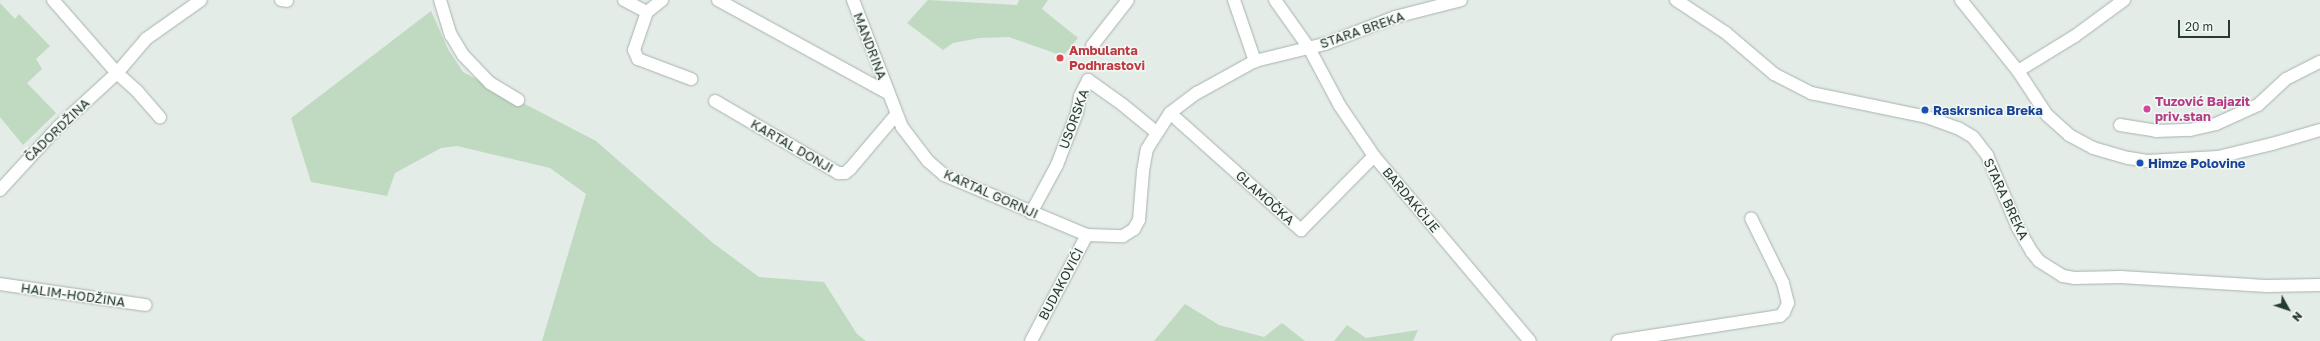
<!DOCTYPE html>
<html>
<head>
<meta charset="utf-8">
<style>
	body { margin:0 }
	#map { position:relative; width:2320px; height:341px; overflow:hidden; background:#e4ece7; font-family:"Golos Text",sans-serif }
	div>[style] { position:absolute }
	.green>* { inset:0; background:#bfdac1 }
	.roads { filter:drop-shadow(0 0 1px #a7b3ad) drop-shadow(0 0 1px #a7b3ad) }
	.minor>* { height:12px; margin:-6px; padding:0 6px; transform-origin:6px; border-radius:6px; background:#fff }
	.dots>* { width:11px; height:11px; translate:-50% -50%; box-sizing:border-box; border:2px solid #f4f8f5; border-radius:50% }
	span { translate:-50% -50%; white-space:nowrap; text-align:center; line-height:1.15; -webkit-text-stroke:3px #f4f8f5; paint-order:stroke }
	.street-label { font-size:13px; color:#253b31 }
	.health-label { font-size:13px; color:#be3a42; font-weight:700 }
	.left { translate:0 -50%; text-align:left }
	.hotel-label { font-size:13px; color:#b23c85; font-weight:700 }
	.transit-label { font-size:13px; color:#164399; font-weight:700 }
	.north { position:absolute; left:2268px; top:289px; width:40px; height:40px; -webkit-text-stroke:3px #f4f8f5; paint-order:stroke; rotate:130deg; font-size:11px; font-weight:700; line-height:16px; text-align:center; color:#253b31 }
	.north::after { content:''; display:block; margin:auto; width:14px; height:18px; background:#253b31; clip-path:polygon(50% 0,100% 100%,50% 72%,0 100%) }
	.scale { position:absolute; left:2178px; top:20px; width:52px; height:18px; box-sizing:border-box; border:2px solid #253b31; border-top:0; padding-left:5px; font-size:12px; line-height:14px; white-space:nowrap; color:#253b31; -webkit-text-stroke:3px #f4f8f5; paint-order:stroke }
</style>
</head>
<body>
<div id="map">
	<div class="green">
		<div style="clip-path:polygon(928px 0,1017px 5px,1019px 0,1048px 0,1042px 9px,1078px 38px,1063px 56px,1009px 37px,980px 38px,953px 43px,943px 50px,907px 23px)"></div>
		<div style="clip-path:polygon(0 3px,15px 19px,19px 14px,50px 46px,36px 59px,42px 69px,27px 83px,56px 113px,23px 145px,0 117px)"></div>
		<div style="clip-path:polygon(431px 11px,448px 49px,463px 72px,596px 141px,713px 243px,759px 277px,824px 282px,857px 334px,866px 341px,542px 341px,586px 194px,550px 168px,457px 146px,441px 148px,395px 173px,387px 196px,311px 182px,291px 118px)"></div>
		<div style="clip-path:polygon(1185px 304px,1219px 325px,1264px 337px,1282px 323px,1305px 341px,1154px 341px)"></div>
		<div style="clip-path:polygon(1347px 325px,1366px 338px,1418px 330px,1413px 341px,1334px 341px)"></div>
	</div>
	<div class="roads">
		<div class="minor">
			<div style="left:53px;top:0;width:97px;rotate:48.8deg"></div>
			<div style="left:117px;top:73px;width:27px;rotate:42deg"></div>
			<div style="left:137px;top:91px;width:35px;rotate:49deg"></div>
			<div style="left:281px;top:0;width:6px;rotate:9deg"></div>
			<div style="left:440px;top:0;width:37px;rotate:73deg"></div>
			<div style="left:451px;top:35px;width:23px;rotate:59deg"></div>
			<div style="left:463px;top:55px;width:39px;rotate:46deg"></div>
			<div style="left:490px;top:83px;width:33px;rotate:31deg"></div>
			<div style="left:624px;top:0;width:26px;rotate:28deg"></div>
			<div style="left:662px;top:0;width:19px;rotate:141deg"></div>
			<div style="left:647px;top:12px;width:40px;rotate:108.9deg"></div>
			<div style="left:634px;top:50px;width:10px;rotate:66deg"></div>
			<div style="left:638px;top:59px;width:57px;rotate:20.7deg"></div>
			<div style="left:718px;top:0;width:194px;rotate:28.7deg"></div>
			<div style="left:853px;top:0;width:136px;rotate:68.9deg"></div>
			<div style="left:902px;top:127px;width:43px;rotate:52.6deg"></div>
			<div style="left:928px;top:161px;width:21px;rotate:41deg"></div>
			<div style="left:944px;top:175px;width:155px;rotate:22.8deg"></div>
			<div style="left:1234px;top:0;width:65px;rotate:71deg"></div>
			<div style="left:1275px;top:0;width:59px;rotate:54.7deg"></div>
			<div style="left:1309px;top:48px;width:66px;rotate:61.9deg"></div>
			<div style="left:1340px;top:106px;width:60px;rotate:55.8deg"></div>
			<div style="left:1374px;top:156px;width:242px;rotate:49.9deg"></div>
			<div style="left:1676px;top:0;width:60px;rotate:33.4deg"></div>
			<div style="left:1726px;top:33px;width:63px;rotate:40.5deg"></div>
			<div style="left:1774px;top:74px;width:42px;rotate:27.2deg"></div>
			<div style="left:1811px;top:93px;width:118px;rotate:11.7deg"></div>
			<div style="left:1927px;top:117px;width:33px;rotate:20deg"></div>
			<div style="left:1958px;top:128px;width:17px;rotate:31deg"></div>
			<div style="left:1973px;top:137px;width:23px;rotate:52deg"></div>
			<div style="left:1987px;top:155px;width:79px;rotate:67deg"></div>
			<div style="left:2018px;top:228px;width:28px;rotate:60deg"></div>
			<div style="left:2032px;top:252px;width:11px;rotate:52deg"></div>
			<div style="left:2039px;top:261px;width:28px;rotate:32deg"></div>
			<div style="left:2063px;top:276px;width:11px;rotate:10deg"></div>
			<div style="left:2074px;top:278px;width:47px;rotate:-1.2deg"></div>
			<div style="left:2121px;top:277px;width:145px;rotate:3.6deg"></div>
			<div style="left:2266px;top:286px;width:54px;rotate:-1.1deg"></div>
			<div style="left:1961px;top:0;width:91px;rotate:51.2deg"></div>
			<div style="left:2018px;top:71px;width:53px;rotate:56.6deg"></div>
			<div style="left:2047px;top:115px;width:30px;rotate:42deg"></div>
			<div style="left:2069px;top:135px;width:27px;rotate:28deg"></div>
			<div style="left:2093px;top:148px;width:37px;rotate:16deg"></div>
			<div style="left:2129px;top:158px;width:18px;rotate:9deg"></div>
			<div style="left:2147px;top:161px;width:71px;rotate:-3.2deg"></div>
			<div style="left:2218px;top:157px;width:56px;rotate:-13.5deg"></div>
			<div style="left:2272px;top:144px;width:50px;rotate:-16.3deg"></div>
			<div style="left:1092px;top:46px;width:58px;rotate:-52deg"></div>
			<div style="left:2018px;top:71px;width:67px;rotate:-31.6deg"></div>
			<div style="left:2075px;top:36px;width:61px;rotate:-36.3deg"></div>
			<div style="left:715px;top:101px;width:143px;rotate:30.3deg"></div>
			<div style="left:838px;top:173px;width:7px"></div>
			<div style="left:845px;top:173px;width:6px;rotate:-39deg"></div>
			<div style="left:850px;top:169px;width:71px;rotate:-49.6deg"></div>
			<div style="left:1170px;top:113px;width:176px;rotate:41.8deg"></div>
			<div style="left:1301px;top:230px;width:104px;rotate:-45.4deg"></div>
			<div style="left:2120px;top:125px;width:36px;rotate:9deg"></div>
			<div style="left:2156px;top:131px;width:34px;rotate:-2deg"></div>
			<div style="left:2190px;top:130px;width:27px;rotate:-13deg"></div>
			<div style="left:2216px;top:124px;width:46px;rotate:-24.3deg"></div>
			<div style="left:2258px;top:105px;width:38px;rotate:-43deg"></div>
			<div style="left:2286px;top:79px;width:38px;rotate:-27deg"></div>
			<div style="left:0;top:190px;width:86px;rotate:-47.4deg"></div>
			<div style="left:58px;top:127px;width:80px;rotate:-42.5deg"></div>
			<div style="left:117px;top:73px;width:45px;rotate:-49.5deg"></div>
			<div style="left:146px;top:39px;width:67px;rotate:-35.3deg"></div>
			<div style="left:1031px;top:213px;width:55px;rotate:-61.6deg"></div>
			<div style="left:1057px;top:165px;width:56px;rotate:-69deg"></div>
			<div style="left:1077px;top:113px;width:17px;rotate:-80deg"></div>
			<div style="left:1080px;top:96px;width:18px;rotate:-63deg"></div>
			<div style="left:1088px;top:80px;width:43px;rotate:35.5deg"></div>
			<div style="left:1123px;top:105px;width:43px;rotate:39.3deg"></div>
			<div style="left:0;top:284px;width:147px;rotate:8.2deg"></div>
			<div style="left:1031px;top:341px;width:120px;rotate:-62.2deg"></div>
			<div style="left:1087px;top:235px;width:36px;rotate:2deg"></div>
			<div style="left:1123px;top:236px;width:13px;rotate:-32deg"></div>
			<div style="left:1134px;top:229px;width:10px;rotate:-61deg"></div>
			<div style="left:1139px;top:220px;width:49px;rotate:-85.3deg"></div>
			<div style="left:1143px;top:171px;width:22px;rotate:-80deg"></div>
			<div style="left:1147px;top:149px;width:43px;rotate:-57.4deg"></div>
			<div style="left:1170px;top:113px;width:34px;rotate:-37deg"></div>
			<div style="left:1197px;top:93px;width:66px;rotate:-28.9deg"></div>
			<div style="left:1255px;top:61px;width:72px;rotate:-13.7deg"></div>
			<div style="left:1325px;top:44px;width:75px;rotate:-21.1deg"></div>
			<div style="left:1395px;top:17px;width:68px;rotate:-14.4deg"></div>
			<div style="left:1618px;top:341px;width:164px;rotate:-8.8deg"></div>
			<div style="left:1780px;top:316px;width:6px;rotate:-45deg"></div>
			<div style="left:1784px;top:312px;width:10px;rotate:-66deg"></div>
			<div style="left:1788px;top:303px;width:21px;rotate:-104deg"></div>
			<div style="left:1783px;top:283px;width:72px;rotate:-116.2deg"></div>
		</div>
	</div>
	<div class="dots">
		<div style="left:1060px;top:58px;background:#e0444e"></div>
		<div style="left:2147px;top:109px;background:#d1479c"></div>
		<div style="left:1925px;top:110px;background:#1a4fb4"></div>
		<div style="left:2140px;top:163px;background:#1a4fb4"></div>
	</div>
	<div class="street-label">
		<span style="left:1362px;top:30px;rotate:-19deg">STARA BREKA</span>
		<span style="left:870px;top:46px;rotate:69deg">MANDRINA</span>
		<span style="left:1074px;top:119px;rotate:-70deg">USORSKA</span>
		<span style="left:57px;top:130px;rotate:-44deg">ČADORDŽINA</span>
		<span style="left:792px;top:146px;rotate:30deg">KARTAL DONJI</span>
		<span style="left:991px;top:194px;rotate:24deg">KARTAL GORNJI</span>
		<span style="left:1265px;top:198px;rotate:42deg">GLAMOČKA</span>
		<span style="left:2006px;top:199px;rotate:65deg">STARA BREKA</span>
		<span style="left:1411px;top:200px;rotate:50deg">BARDAKČIJE</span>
		<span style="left:1061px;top:284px;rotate:-62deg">BUDAKOVIĆI</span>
		<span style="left:73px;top:295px;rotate:8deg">HALIM-HODŽINA</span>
	</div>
	<div class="health-label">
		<span class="left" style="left:1069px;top:58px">Ambulanta<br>Podhrastovi</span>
	</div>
	<div class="hotel-label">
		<span class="left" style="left:2155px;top:109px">Tuzović Bajazit<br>priv.stan</span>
	</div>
	<div class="transit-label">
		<span class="left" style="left:1933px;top:110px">Raskrsnica Breka</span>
		<span class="left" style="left:2148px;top:163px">Himze Polovine</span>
	</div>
	<div class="north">N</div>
	<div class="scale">20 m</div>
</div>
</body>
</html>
